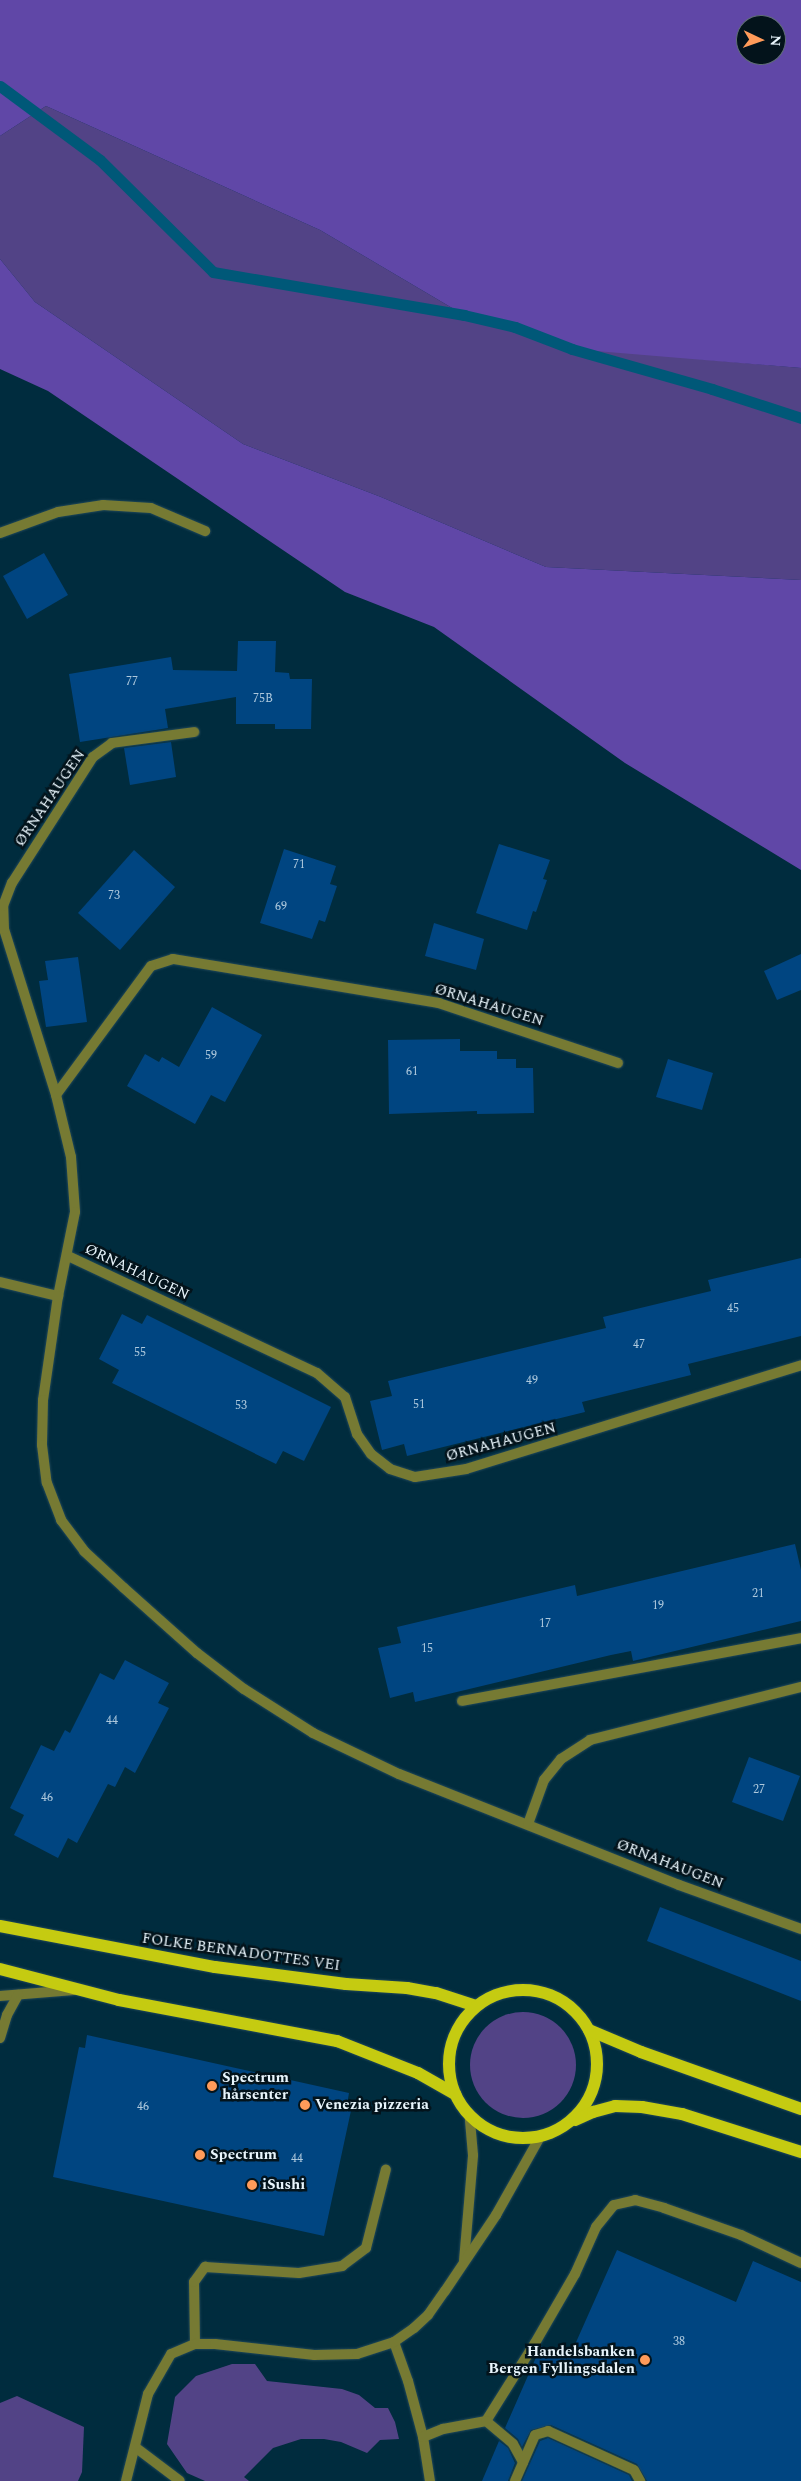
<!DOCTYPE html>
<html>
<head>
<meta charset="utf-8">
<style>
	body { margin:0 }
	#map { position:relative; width:801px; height:2481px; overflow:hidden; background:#002c3e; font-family:Spectral,serif }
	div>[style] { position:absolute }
	.green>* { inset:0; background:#524386 }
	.round { border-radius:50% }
	.forest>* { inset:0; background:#6047a7 }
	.stream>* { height:11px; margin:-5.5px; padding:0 5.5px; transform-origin:5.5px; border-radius:5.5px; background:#005878 }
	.building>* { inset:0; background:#004581 }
	.roads { filter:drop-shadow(0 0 1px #204859) drop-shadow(0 0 1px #204859) }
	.service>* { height:10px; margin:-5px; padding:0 5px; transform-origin:5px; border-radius:5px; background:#767a33 }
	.minor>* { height:10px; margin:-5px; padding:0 5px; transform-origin:5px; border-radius:5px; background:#767a33 }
	.primary>* { height:12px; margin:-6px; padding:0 6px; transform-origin:6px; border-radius:6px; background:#c5cb11 }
	.primary>.ring { margin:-6px; padding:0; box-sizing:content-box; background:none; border:12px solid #c5cb11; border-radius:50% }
	.dots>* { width:14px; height:14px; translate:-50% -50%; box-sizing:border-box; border:2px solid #03131b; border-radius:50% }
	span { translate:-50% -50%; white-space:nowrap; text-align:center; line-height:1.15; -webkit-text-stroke:5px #03131b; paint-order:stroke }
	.number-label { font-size:12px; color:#aec9dd }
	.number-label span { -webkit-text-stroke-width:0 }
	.street-label { font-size:15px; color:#e8f5fc }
	.poi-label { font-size:15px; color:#e8f5fc; font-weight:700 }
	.left { translate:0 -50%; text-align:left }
	.right { translate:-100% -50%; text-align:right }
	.north { position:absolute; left:736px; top:15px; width:50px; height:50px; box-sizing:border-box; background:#03131b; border:1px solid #5f6d75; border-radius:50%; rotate:93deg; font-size:14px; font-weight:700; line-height:20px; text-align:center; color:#e8f5fc }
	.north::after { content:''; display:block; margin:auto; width:18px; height:22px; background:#ff9b5a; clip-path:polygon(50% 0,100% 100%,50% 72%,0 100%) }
</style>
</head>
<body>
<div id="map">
	<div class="green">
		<div style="clip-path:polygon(46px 106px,320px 230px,464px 315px,700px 359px,801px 368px,801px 580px,546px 567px,381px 497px,243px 444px,35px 302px,0 259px,0 136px)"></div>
		<div class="round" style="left:470px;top:2012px;width:106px;height:106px"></div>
		<div style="clip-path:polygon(232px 2364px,255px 2364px,267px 2381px,342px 2389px,359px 2395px,375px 2408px,388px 2408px,395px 2422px,399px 2439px,380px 2440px,367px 2453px,341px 2442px,324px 2439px,301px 2439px,273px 2448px,244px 2477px,249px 2481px,205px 2481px,187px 2473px,167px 2444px,175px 2397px,196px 2376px)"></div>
		<div style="clip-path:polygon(17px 2396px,84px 2427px,82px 2472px,78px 2481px,0 2481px,0 2403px)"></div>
	</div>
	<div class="forest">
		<div style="clip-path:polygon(evenodd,0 0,801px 0,801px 368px,572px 349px,464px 315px,320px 230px,46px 106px,0 136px,0 0,746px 25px,776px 25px,776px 55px,746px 55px,746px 25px)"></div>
		<div style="clip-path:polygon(0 259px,35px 302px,243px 444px,381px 497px,546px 567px,801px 580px,801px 870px,625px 763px,434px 627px,345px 592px,48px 391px,0 369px)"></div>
	</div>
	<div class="stream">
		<div style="left:0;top:86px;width:124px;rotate:36.5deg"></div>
		<div style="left:100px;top:160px;width:159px;rotate:44.7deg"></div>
		<div style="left:213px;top:272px;width:255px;rotate:9.7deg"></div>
		<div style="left:464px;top:315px;width:52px;rotate:13.2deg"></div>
		<div style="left:515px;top:327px;width:61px;rotate:21.1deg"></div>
		<div style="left:572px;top:349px;width:146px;rotate:15.9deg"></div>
		<div style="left:712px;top:389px;width:94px;rotate:18deg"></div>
	</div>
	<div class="building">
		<div style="clip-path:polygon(44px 553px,68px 595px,27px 619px,3px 576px)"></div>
		<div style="clip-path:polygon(238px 641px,276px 641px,275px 672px,289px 673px,290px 679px,312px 679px,311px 729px,275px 729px,275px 724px,236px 724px,236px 697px,165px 709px,168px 728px,80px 742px,69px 674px,171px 657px,173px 670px,237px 671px)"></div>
		<div style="clip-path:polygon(171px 742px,176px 777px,130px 785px,124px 748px)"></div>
		<div style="clip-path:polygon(499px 844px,550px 860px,543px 879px,547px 880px,536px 912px,533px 911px,527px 930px,476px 913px)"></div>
		<div style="clip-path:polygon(284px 849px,336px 866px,330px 884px,337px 886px,325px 922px,319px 920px,312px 939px,260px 923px)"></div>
		<div style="clip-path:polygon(134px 850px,175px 887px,120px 950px,78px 913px)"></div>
		<div style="clip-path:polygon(434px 923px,484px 939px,476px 970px,425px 956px)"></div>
		<div style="clip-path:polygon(801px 954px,801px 990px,777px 1000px,764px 971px)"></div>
		<div style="clip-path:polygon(78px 957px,87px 1022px,46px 1027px,39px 981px,48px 980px,45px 961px)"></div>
		<div style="clip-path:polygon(212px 1007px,262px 1035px,225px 1102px,211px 1095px,195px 1124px,127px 1086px,145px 1054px,159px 1062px,162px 1057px,179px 1067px)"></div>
		<div style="clip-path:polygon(460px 1039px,460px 1051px,497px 1051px,497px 1059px,516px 1059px,516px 1068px,533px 1068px,534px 1113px,477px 1114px,477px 1111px,389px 1114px,388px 1040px)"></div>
		<div style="clip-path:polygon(668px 1059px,713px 1073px,702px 1110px,656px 1097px)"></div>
		<div style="clip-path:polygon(801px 1258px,801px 1336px,688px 1364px,691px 1375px,582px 1402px,585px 1412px,407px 1456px,404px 1444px,382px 1450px,370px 1401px,392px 1396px,388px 1381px,606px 1328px,603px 1317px,711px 1291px,708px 1280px)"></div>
		<div style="clip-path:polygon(122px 1314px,142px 1324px,147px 1315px,331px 1407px,304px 1461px,283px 1451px,276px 1464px,112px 1383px,119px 1370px,99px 1359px)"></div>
		<div style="clip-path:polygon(795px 1544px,801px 1570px,801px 1621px,633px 1661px,631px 1651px,611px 1655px,415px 1702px,413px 1692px,390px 1698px,378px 1648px,401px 1643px,397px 1627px,575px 1585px,577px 1596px)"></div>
		<div style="clip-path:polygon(125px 1660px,169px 1683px,158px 1703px,169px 1708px,135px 1773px,125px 1767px,115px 1787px,108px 1784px,77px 1843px,68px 1838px,58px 1858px,14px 1835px,24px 1815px,10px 1808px,41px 1745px,54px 1751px,65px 1730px,70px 1733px,100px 1673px,114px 1680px)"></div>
		<div style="clip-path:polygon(749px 1757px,800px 1776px,783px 1821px,732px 1802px)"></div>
		<div style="clip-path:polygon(660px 1907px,801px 1961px,801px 2001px,647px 1941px)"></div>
		<div style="clip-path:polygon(87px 2035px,349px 2093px,347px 2105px,352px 2106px,324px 2236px,53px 2177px,79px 2047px,85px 2048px)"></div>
		<div style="clip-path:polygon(617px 2250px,736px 2302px,753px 2261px,801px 2282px,801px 2481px,647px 2481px,637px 2464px,551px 2425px,531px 2430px,522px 2447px,518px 2439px,505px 2428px,541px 2346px,569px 2358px)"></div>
		<div style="clip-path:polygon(548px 2438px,629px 2475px,632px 2481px,522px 2481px,540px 2441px)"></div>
		<div style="clip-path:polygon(499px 2441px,508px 2448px,515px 2463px,508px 2481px,482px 2481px)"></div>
	</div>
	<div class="roads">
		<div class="service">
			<div style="left:68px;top:1256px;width:275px;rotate:25.2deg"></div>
			<div style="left:317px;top:1373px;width:37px;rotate:41deg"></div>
			<div style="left:345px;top:1397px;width:39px;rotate:72deg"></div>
			<div style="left:357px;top:1434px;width:24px;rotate:55deg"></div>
			<div style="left:371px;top:1454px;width:24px;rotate:38deg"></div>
			<div style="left:390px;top:1469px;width:26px;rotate:18deg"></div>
			<div style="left:415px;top:1477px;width:52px;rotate:-8.9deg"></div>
			<div style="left:466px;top:1469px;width:351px;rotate:-17.2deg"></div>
			<div style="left:462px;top:1701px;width:345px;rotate:-10.5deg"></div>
			<div style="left:0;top:1996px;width:74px;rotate:-4.6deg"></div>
			<div style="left:0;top:2038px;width:24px;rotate:-73deg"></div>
			<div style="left:7px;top:2015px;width:23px;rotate:-61deg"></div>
			<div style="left:394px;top:2342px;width:41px;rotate:70.3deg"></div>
			<div style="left:408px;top:2381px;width:58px;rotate:75deg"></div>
			<div style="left:423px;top:2437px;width:45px;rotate:81deg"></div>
			<div style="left:195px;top:2344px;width:62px;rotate:-90.9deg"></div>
			<div style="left:194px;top:2282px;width:19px;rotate:-54deg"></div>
			<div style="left:205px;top:2267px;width:94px;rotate:3.7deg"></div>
			<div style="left:299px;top:2273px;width:44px;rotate:-9.2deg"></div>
			<div style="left:342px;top:2266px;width:30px;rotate:-37deg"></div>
			<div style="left:366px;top:2248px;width:81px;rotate:-75.8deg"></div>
			<div style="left:486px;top:2421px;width:92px;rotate:-57.9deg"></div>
			<div style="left:535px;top:2343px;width:80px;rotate:-59.9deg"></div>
			<div style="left:575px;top:2274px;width:51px;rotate:-65.9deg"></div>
			<div style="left:596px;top:2227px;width:28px;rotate:-51deg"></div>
			<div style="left:614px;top:2205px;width:22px;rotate:-13deg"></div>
			<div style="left:635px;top:2200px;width:30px;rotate:15deg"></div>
			<div style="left:664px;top:2208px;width:82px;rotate:19.3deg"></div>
			<div style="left:741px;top:2235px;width:66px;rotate:25deg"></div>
			<div style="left:423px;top:2437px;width:22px;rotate:-22deg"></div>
			<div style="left:443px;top:2429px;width:44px;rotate:-10.5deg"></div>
			<div style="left:486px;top:2421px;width:35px;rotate:40deg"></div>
			<div style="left:513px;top:2444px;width:21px;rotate:61deg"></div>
			<div style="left:135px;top:2447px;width:56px;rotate:37.1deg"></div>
			<div style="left:515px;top:2481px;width:50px;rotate:-66.5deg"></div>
			<div style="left:535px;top:2435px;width:14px;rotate:-17deg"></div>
			<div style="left:548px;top:2431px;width:94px;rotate:24.4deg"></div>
			<div style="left:634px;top:2470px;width:13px;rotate:61deg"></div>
		</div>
		<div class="minor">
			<div style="left:0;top:533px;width:62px;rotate:-19.9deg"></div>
			<div style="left:58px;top:512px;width:46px;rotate:-8.8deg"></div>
			<div style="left:103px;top:505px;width:48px;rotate:3.6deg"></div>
			<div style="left:151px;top:508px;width:59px;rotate:23.1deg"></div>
			<div style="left:618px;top:1063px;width:189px;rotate:-161.5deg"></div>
			<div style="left:439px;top:1003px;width:270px;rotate:-170.6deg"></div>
			<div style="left:173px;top:959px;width:23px;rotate:162deg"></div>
			<div style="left:151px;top:966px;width:160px;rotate:126.4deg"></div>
			<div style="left:56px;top:1095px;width:64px;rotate:76.4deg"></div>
			<div style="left:71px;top:1157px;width:55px;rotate:85.8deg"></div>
			<div style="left:75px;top:1212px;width:86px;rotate:101.4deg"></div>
			<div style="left:58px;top:1296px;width:105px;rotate:98.2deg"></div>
			<div style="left:43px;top:1400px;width:45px;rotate:91.3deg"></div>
			<div style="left:42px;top:1445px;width:38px;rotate:83deg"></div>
			<div style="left:47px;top:1483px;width:40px;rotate:69deg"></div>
			<div style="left:61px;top:1520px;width:39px;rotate:53deg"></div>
			<div style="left:84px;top:1551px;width:54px;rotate:42.8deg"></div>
			<div style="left:124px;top:1588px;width:98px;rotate:41.7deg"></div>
			<div style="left:197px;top:1653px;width:59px;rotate:37.5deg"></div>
			<div style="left:244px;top:1689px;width:82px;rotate:32.5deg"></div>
			<div style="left:313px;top:1733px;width:95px;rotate:25.5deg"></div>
			<div style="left:399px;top:1774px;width:301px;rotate:21.6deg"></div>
			<div style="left:679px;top:1885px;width:130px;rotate:19.8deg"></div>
			<div style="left:56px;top:1095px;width:174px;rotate:-107.4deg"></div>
			<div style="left:4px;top:929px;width:23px;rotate:-92deg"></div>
			<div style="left:3px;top:906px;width:25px;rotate:-69deg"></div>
			<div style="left:12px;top:883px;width:150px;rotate:-57.3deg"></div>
			<div style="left:93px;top:757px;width:24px;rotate:-36deg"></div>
			<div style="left:112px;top:743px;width:83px;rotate:-7.6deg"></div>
			<div style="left:0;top:1282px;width:60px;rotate:13.6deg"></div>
			<div style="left:528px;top:1824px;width:47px;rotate:-70deg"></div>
			<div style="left:544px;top:1780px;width:27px;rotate:-51deg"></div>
			<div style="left:561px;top:1759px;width:35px;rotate:-33deg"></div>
			<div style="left:590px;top:1740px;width:218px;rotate:-14.1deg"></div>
			<div style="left:464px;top:2261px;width:106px;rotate:-85.1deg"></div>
			<div style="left:473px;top:2155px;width:38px;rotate:-95deg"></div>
			<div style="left:126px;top:2481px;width:90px;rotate:-75.8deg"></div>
			<div style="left:148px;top:2394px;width:46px;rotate:-60.1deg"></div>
			<div style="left:171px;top:2354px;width:26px;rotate:-23deg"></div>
			<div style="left:195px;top:2344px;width:20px"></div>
			<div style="left:215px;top:2344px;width:100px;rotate:6.3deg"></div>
			<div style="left:314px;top:2355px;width:43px;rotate:-1.3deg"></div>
			<div style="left:357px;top:2354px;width:39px;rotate:-18deg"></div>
			<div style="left:394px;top:2342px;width:24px;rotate:-35deg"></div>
			<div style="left:414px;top:2328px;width:19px;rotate:-43deg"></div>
			<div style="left:428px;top:2315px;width:29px;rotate:-55deg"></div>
			<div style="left:445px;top:2291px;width:92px;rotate:-56.1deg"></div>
			<div style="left:496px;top:2215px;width:90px;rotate:-60.6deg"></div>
		</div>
		<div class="primary">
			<div style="left:0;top:1926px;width:219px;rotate:10.8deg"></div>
			<div style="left:215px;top:1967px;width:132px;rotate:7.4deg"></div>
			<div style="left:346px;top:1984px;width:61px;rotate:3.8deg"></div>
			<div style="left:407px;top:1988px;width:29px;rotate:10deg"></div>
			<div style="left:436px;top:1993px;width:42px;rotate:18deg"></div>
			<div style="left:0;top:1969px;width:123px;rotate:14.6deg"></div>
			<div style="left:119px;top:2000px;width:222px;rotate:10.7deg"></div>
			<div style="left:337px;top:2041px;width:87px;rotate:21.6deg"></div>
			<div style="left:418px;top:2073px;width:43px;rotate:29.6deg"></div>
			<div class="ring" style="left:449px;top:1990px;width:136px;height:136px"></div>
			<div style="left:589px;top:2030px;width:56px;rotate:22.9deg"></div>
			<div style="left:641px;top:2052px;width:170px;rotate:19.6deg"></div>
			<div style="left:575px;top:2120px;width:20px;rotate:-24deg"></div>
			<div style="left:593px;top:2112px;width:23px;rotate:-15deg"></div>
			<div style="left:615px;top:2106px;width:27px;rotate:2deg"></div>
			<div style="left:642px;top:2107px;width:41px;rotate:9.9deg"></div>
			<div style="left:682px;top:2114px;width:125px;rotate:17.7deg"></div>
		</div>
	</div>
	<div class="dots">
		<div style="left:212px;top:2086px;background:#ff9b5a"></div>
		<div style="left:305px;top:2105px;background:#ff9b5a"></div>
		<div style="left:200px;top:2155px;background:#ff9b5a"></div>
		<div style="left:252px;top:2185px;background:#ff9b5a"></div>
		<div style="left:645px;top:2360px;background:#ff9b5a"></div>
	</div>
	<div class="number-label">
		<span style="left:132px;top:682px">77</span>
		<span style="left:263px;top:699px">75B</span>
		<span style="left:299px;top:865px">71</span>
		<span style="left:114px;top:896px">73</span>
		<span style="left:281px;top:907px">69</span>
		<span style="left:211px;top:1056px">59</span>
		<span style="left:412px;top:1072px">61</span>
		<span style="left:733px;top:1309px">45</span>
		<span style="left:639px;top:1345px">47</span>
		<span style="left:140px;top:1353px">55</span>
		<span style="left:532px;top:1381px">49</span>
		<span style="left:419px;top:1405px">51</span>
		<span style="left:241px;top:1406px">53</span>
		<span style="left:758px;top:1594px">21</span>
		<span style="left:658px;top:1606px">19</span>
		<span style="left:545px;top:1624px">17</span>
		<span style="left:427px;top:1649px">15</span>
		<span style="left:112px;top:1721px">44</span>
		<span style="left:759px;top:1790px">27</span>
		<span style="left:47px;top:1798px">46</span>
		<span style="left:143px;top:2107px">46</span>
		<span style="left:297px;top:2159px">44</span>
		<span style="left:679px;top:2342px">38</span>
	</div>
	<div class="street-label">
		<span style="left:50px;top:798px;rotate:-56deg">ØRNAHAUGEN</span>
		<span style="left:489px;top:1005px;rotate:17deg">ØRNAHAUGEN</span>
		<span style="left:137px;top:1272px;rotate:25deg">ØRNAHAUGEN</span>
		<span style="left:501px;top:1442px;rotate:-15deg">ØRNAHAUGEN</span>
		<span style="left:670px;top:1864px;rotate:21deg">ØRNAHAUGEN</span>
		<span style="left:241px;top:1952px;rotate:8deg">FOLKE BERNADOTTES VEI</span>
	</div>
	<div class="poi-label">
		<span class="left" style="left:222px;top:2086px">Spectrum<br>hårsenter</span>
		<span class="left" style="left:315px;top:2105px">Venezia pizzeria</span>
		<span class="left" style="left:210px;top:2155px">Spectrum</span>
		<span class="left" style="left:262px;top:2185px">iSushi</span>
		<span class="right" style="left:635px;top:2360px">Handelsbanken<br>Bergen Fyllingsdalen</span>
	</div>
	<div class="north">N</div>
</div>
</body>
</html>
